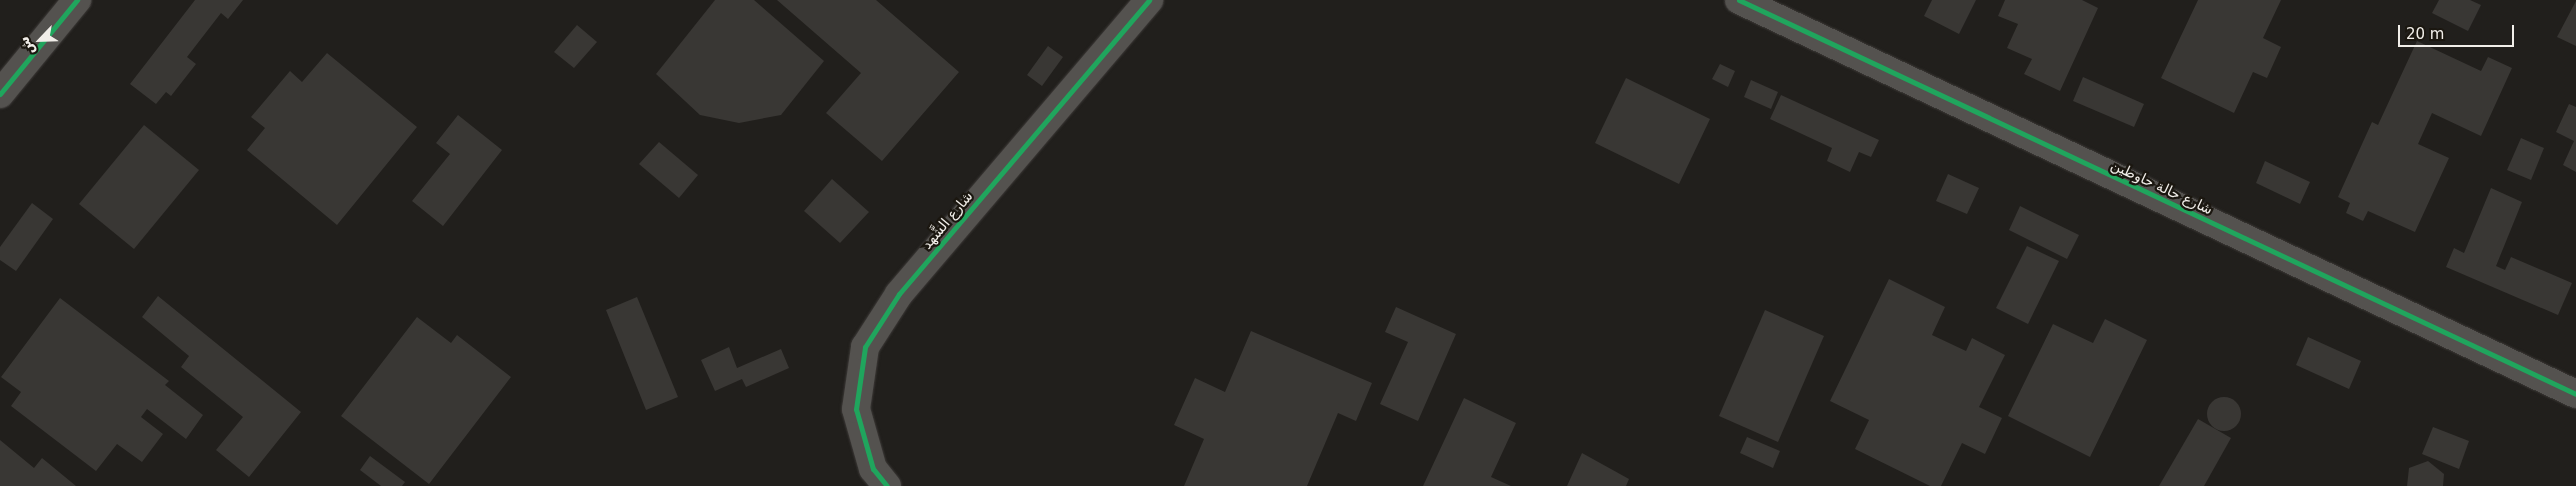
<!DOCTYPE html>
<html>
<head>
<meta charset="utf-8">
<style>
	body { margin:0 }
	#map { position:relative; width:2576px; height:486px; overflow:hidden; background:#211f1c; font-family:"DejaVu Sans","Noto Sans Arabic",sans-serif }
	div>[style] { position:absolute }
	.building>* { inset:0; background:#393734 }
	.round { border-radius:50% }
	.roads { filter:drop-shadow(0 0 1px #3d3a38) drop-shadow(0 0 1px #3d3a38) }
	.minor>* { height:28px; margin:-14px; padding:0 14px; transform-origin:14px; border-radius:14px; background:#54524f }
	.cycleway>* { height:5px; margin:-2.5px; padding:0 2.5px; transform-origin:2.5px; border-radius:2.5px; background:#20a55d }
	span { translate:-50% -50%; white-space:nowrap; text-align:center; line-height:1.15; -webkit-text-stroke:4.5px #1b1710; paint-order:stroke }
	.street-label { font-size:14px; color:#f1eee9 }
	.north { position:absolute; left:15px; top:15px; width:50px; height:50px; -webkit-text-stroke:4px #1b1710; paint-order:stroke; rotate:246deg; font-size:14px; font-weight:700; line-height:20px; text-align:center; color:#f1eee9 }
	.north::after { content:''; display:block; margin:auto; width:18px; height:22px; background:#f1eee9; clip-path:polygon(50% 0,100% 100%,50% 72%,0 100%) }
	.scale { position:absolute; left:2398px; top:25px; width:116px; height:22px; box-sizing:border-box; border:2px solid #f1eee9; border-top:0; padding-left:6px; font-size:15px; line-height:18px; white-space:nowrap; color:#f1eee9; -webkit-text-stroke:4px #1b1710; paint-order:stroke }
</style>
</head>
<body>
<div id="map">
	<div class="building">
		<div style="clip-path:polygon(195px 0,243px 0,228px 19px,221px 13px,187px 57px,196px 64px,171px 96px,166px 92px,156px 104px,130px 84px)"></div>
		<div style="clip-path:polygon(715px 0,754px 0,824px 61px,781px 115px,739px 123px,700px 115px,656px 74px)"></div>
		<div style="clip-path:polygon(777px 0,876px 0,959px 72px,882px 161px,826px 113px,861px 73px)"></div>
		<div style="clip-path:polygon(1932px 0,1976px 0,1959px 34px,1924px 16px)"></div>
		<div style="clip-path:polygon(2005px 0,2082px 0,2098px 8px,2060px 91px,2024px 74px,2032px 59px,2007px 48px,2018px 24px,1998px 16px)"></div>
		<div style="clip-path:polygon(2198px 0,2281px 0,2263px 38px,2281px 47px,2267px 78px,2253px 72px,2234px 113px,2161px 78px)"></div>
		<div style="clip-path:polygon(2439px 0,2470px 0,2481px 5px,2468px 31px,2432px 13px)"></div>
		<div style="clip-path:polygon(2576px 1px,2576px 46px,2557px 37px)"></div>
		<div style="clip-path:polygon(577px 25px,597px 42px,574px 68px,554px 52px)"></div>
		<div style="clip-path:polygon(2417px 41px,2481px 71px,2488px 57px,2512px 68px,2481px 136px,2432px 113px,2418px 144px,2449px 158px,2415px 232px,2368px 211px,2363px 221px,2346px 213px,2350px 203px,2338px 197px,2372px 122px,2378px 125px)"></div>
		<div style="clip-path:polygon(1048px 46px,1063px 57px,1042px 86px,1027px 75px)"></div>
		<div style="clip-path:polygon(327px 53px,417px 127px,337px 225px,247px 150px,265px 128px,251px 117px,290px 71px,302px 82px)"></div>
		<div style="clip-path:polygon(1720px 64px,1735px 71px,1728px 87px,1712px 79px)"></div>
		<div style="clip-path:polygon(2083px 77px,2144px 104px,2134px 127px,2073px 101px)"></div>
		<div style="clip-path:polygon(1626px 78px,1710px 119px,1679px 184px,1595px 143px)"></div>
		<div style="clip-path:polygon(1751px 80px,1778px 92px,1771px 109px,1744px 97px)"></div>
		<div style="clip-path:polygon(1781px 95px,1879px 140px,1871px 157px,1859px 152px,1850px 172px,1827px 161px,1832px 148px,1770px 119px)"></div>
		<div style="clip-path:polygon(2569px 104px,2576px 107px,2576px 172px,2563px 165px,2574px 141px,2556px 132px)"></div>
		<div style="clip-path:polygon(458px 115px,502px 150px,443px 226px,412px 201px,450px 154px,436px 143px)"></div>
		<div style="clip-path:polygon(144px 125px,199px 170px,134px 249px,79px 204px)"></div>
		<div style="clip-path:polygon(2521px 138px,2544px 148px,2531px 180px,2507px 170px)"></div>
		<div style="clip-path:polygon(659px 142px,698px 175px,679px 198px,639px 164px)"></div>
		<div style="clip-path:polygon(2265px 161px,2310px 182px,2300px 204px,2256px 183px)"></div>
		<div style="clip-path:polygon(1948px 174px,1979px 188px,1967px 214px,1936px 201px)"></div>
		<div style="clip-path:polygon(832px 179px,869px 212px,840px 243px,804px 211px)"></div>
		<div style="clip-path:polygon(2491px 188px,2522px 202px,2496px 266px,2505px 270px,2511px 257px,2572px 283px,2558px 315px,2446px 267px,2454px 248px,2464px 253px)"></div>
		<div style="clip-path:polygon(32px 203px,53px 219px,16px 271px,0 260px,0 247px)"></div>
		<div style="clip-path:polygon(2020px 206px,2079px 235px,2067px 259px,2009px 230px)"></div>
		<div style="clip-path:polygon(2027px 246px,2059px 261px,2028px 324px,1996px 308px)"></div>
		<div style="clip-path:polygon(1889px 279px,1945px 307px,1932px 335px,1966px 351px,1972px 338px,2005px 355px,1979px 407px,2002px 418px,1985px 454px,1962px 443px,1941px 486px,1930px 486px,1855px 449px,1869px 420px,1830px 401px)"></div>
		<div style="clip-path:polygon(158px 296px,301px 412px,249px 477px,216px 450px,243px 417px,181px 367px,189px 356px,142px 317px)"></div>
		<div style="clip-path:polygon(637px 297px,678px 397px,646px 410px,606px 310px)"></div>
		<div style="clip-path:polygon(60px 298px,169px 381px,165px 385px,203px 415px,186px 439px,147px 409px,141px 417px,163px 434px,142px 462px,117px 444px,96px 471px,11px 406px,21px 392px,1px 377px)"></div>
		<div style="clip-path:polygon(1396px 307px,1456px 334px,1418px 421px,1380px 404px,1408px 342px,1385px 332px)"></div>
		<div style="clip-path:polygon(1765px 310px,1824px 336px,1778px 442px,1719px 416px)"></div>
		<div style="clip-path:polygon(417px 317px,451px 343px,457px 335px,511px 377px,429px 484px,341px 416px)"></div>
		<div style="clip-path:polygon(2105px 319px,2147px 340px,2090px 457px,2008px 416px,2053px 324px,2093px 343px)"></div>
		<div style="clip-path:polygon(1251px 331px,1372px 383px,1356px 421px,1338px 413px,1307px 486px,1184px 486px,1204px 439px,1174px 425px,1195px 378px,1225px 392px)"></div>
		<div style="clip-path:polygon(2308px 337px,2361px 361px,2349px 389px,2296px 365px)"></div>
		<div style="clip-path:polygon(729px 347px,737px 368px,781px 349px,789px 368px,746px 387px,742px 379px,715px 391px,701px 360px)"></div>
		<div class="round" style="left:2207px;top:397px;width:34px;height:34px"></div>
		<div style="clip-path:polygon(1464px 398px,1516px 423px,1491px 477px,1511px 486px,1423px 486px)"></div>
		<div style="clip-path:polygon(2198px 419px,2231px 438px,2204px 486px,2159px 486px)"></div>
		<div style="clip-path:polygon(2433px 427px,2469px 441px,2459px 469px,2422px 454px)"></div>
		<div style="clip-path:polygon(1747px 437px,1780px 451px,1773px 468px,1740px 453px)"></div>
		<div style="clip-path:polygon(0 440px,34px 468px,42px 458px,76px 486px,0 486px)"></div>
		<div style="clip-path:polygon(1582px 453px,1629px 479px,1626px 486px,1567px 486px)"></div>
		<div style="clip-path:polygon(370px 456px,405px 482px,402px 486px,381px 486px,360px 470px)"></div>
		<div style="clip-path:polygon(2428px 461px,2444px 474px,2443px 486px,2407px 486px,2409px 468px)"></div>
	</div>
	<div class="roads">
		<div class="minor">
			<div style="left:1739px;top:0;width:925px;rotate:25.21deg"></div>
			<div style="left:0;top:94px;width:122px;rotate:-50.7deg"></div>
			<div style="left:887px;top:486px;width:22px;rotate:-129deg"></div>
			<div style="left:873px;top:469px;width:62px;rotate:-105.8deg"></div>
			<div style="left:856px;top:409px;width:63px;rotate:-81.7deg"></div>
			<div style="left:865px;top:347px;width:63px;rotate:-57.3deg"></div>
			<div style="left:899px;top:294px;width:386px;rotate:-49.6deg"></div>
		</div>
	</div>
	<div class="cycleway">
		<div style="left:1739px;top:0;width:925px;rotate:25.21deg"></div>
		<div style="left:0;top:94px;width:122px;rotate:-50.7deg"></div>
		<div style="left:887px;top:486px;width:22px;rotate:-129deg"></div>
		<div style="left:873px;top:469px;width:62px;rotate:-105.8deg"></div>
		<div style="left:856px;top:409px;width:63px;rotate:-81.7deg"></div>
		<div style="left:865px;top:347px;width:63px;rotate:-57.3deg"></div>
		<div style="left:899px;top:294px;width:386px;rotate:-49.6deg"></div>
	</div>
	<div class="street-label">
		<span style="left:2162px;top:187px;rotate:25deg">شارع حالة حاوطين</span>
		<span style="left:947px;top:220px;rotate:-50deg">شارع الشَّهد</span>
	</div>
	<div class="north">ش</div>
	<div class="scale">20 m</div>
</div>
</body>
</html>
